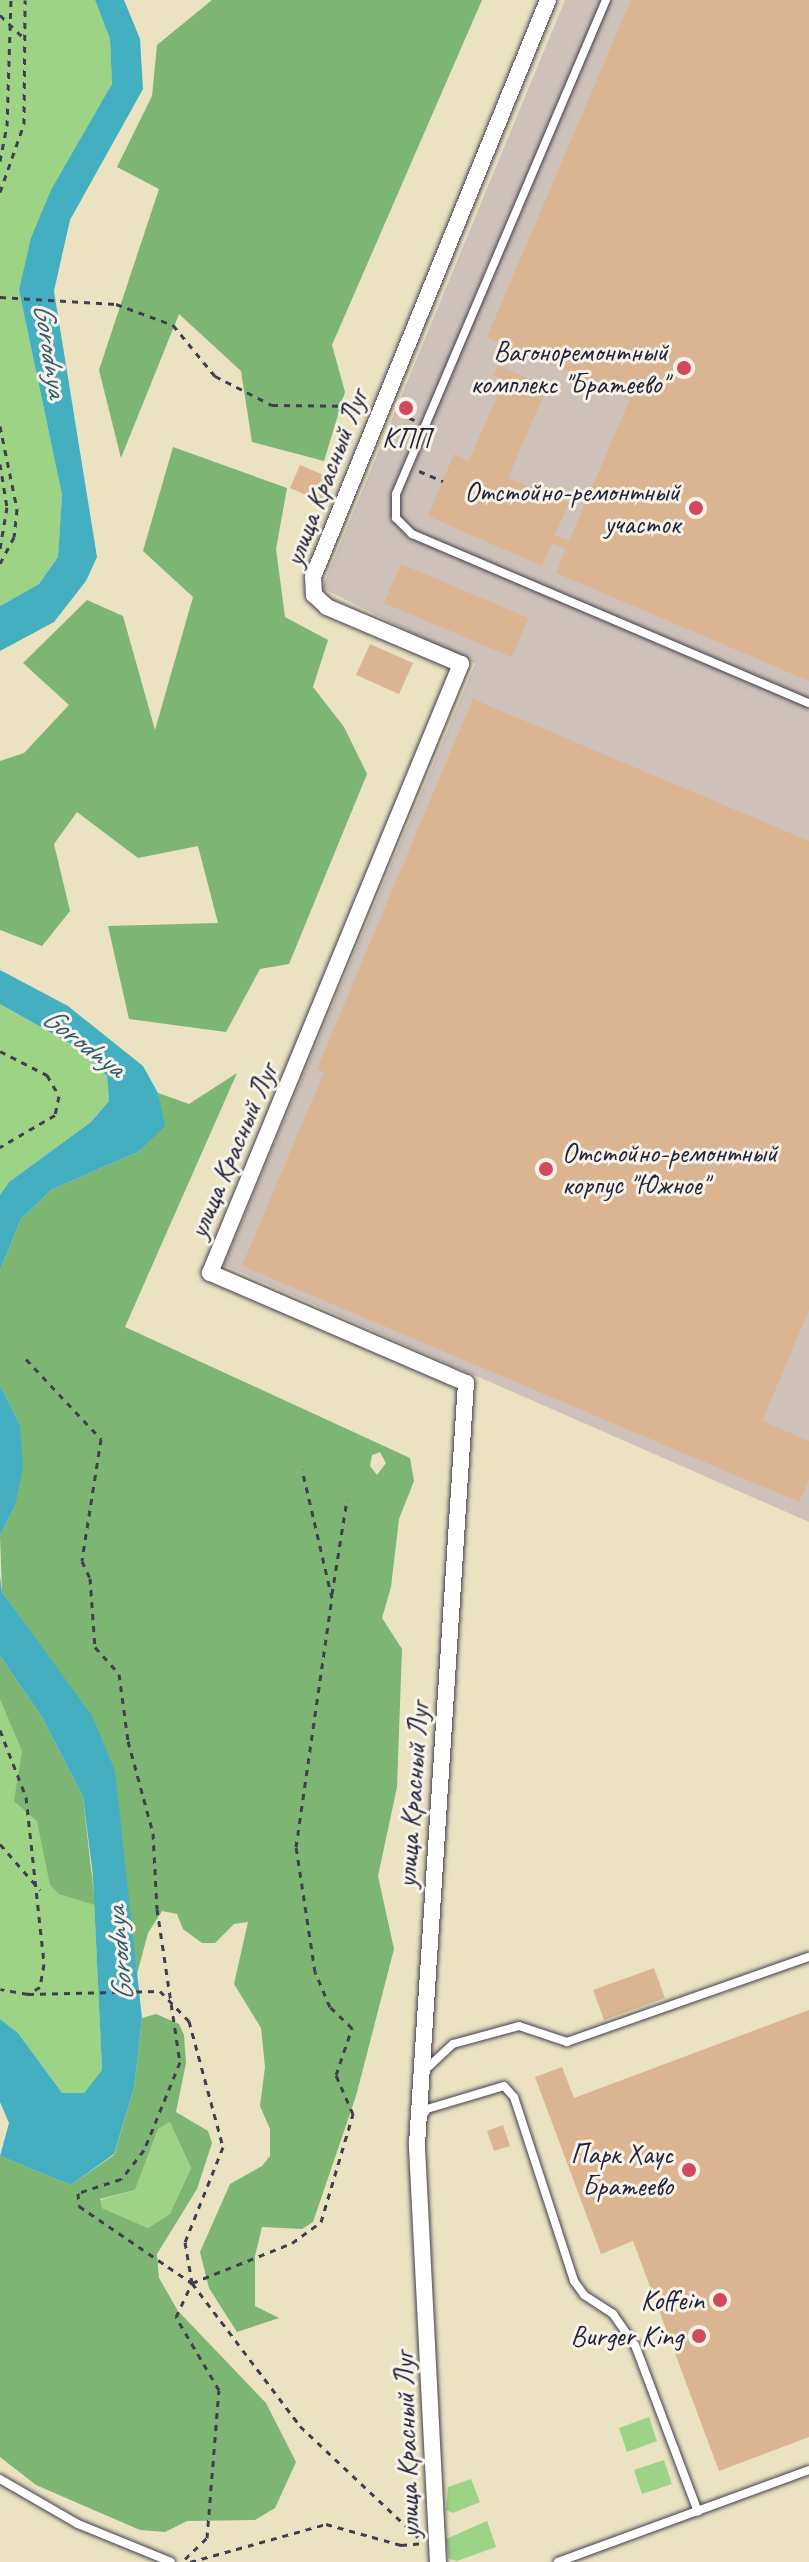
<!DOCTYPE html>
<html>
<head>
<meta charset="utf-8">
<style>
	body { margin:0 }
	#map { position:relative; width:809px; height:2562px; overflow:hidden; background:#eae2c1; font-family:Caveat,sans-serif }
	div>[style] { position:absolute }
	.industrial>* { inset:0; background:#cec1b9 }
	.green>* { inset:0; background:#9cd385 }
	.forest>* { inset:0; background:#7db572 }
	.water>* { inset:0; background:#43afc1 }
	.building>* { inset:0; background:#dbb491 }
	.path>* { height:3px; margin-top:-1.5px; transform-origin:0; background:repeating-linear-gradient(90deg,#403f4f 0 6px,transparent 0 12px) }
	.roads { filter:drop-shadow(0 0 2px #403f4f) drop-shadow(0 0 2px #403f4f) }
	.lane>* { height:8px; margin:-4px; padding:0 4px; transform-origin:4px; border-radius:4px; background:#fff }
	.street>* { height:16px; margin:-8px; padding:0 8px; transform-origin:8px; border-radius:8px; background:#fff }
	.dots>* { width:22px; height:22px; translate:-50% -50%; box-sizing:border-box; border:4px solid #f7f3e8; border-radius:50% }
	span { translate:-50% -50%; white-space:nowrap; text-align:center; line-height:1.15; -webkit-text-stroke:6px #f7f3e8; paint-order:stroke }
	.poi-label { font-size:28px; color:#22223b }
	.right { translate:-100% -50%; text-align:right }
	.left { translate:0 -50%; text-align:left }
	.street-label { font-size:28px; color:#22223b }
	.water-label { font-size:30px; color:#2f5a71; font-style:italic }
</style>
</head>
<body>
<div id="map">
	<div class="industrial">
		<div style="clip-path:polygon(565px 0,809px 0,809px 1522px,224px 1265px,475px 664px,322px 588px)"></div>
	</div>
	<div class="green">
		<div style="clip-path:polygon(0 0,95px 0,110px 39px,112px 83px,19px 290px,62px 495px,58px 557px,39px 584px,0 606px)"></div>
		<div style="clip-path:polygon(0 1004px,73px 1046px,107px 1076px,109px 1101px,91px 1122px,9px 1182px,0 1195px)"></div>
		<div style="clip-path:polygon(0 1656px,93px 1876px,102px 2070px,84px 2093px,62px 2093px,18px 2033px,0 2019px)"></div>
		<div style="clip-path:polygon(170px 2122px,191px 2168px,170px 2214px,148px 2228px,102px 2208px,100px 2200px,135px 2190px,158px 2129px)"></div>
		<div style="clip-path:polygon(649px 2417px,657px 2441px,627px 2452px,619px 2428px)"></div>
		<div style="clip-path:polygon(664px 2460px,672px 2484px,642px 2494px,634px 2470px)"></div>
		<div style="clip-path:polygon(471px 2479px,480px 2502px,453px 2513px,446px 2510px,448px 2487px)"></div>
		<div style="clip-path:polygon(487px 2521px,496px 2547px,457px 2561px,449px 2559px,446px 2539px)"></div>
	</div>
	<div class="forest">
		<div style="clip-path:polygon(212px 0,482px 0,332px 345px,345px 392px,324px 461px,252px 442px,241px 371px,179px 314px,121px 458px,99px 370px,159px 189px,117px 167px,152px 96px,157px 45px)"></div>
		<div style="clip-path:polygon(173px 447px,287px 488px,276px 549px,285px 617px,328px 640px,313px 687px,344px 727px,367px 774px,289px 964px,260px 969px,226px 1032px,129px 1019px,108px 926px,218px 923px,198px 846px,138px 858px,77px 812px,54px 844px,70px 911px,42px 946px,0 930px,0 761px,24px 753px,69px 705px,23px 663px,87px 600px,123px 616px,155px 730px,193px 597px,143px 551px)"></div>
		<div style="clip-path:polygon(evenodd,237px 1073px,125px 1327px,410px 1458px,414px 1481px,399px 1519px,391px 1587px,382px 1618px,402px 1649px,397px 1787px,378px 1876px,394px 1949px,356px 2096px,313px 2222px,302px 2229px,262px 2227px,255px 2256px,255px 2306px,279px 2318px,237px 2332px,209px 2288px,200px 2252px,230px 2184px,262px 2166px,270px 2156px,270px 2129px,260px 2106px,265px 2067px,261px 2028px,234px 1984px,248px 1922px,234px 1924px,215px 1943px,202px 1943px,183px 1929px,177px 1914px,162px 1911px,148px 1933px,137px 1974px,125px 1878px,43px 1650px,2px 1592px,0 1536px,15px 1506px,20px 1425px,0 1385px,0 1270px,21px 1219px,51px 1190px,140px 1151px,164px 1126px,158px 1093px,189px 1104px,237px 1073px,380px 1452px,386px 1463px,377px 1475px,370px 1466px,372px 1455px,380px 1452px)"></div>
		<div style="clip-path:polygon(0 1656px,42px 1717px,83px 1797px,95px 1905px,59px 1894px,50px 1885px,37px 1821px,14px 1801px,22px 1751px,0 1699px)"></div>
		<div style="clip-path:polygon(evenodd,156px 2014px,179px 2024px,184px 2035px,186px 2063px,176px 2112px,208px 2131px,212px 2143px,197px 2189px,157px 2254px,159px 2278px,178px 2311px,266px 2403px,296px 2462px,275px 2508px,255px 2520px,187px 2521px,165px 2532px,140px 2530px,36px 2485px,0 2457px,0 2156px,71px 2185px,114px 2155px,134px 2088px,142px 2018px,156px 2014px,170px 2122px,191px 2168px,170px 2214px,148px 2228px,102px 2208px,100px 2199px,135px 2190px,158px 2129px,170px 2122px)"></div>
	</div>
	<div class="water">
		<div style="clip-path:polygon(95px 0,124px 0,140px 39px,143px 89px,70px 220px,54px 291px,97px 557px,86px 581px,54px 622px,0 651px,0 606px,39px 584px,58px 557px,62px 495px,19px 290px,31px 238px,51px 190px,112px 84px,110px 39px)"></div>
		<div style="clip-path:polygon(0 970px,68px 1006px,143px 1066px,158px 1093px,165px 1126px,140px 1151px,51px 1190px,21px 1219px,0 1270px,0 1195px,9px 1182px,91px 1122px,109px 1101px,107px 1076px,74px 1046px,0 1004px)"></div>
		<div style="clip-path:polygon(0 1385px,20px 1425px,23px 1467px,15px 1506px,0 1536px)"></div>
		<div style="clip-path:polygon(0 1577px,2px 1592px,92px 1716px,115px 1771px,142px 2018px,134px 2088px,114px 2154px,71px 2185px,0 2156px,9px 2123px,0 2102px,0 2019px,18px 2033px,62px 2093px,84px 2093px,102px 2070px,93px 1876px,83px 1797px,42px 1717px,0 1656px)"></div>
	</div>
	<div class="building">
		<div style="clip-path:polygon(631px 0,809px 0,809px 681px,556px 573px,566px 549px,552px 543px,542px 566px,428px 516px,454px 454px,469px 461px,504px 380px,493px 375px,498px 365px,547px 387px,508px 478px,569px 503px,555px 535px,569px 541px,630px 399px,487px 337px)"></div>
		<div style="clip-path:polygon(401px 398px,417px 405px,409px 422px,394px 415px)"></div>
		<div style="clip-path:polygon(300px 465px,333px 479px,323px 502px,290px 488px)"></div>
		<div style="clip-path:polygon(401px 564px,528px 618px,512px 657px,384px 603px)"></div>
		<div style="clip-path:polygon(370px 644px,413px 663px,399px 694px,356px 675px)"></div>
		<div style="clip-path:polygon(473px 699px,809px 841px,809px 1310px,762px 1421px,809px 1441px,809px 1479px,799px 1502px,242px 1266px,324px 1072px,317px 1069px)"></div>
		<div style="clip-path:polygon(654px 1968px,665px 1998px,604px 2020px,593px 1990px)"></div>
		<div style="clip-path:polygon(809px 2010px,809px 2437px,719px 2471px,633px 2241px,601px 2254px,535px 2077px,562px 2067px,574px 2098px)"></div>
		<div style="clip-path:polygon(503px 2125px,510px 2146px,494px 2151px,487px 2131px)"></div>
	</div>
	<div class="path">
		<div style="left:0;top:15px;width:36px;rotate:44deg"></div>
		<div style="left:0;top:161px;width:36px;rotate:-79deg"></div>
		<div style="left:7px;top:126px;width:126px;rotate:-88.2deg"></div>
		<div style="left:0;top:192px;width:72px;rotate:-70.6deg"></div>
		<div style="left:24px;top:124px;width:124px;rotate:-89.5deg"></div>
		<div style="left:0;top:297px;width:116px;rotate:3.5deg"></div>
		<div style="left:116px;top:304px;width:61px;rotate:20.2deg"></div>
		<div style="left:173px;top:325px;width:66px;rotate:50.5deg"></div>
		<div style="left:215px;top:376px;width:64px;rotate:27deg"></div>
		<div style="left:272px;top:405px;width:93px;rotate:0.6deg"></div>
		<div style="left:399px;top:413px;width:17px;rotate:25deg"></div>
		<div style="left:0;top:426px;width:85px;rotate:78.4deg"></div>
		<div style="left:17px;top:509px;width:28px;rotate:96deg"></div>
		<div style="left:14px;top:537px;width:30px;rotate:118deg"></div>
		<div style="left:0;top:464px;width:44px;rotate:80.8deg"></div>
		<div style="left:7px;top:507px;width:43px;rotate:99.5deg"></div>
		<div style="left:419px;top:471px;width:26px;rotate:23deg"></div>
		<div style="left:0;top:1051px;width:53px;rotate:27.1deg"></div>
		<div style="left:47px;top:1075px;width:24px;rotate:60deg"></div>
		<div style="left:59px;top:1096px;width:19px;rotate:102deg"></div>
		<div style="left:55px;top:1115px;width:64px;rotate:149.8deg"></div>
		<div style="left:26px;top:1359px;width:110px;rotate:46.8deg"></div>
		<div style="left:101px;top:1439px;width:123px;rotate:98.9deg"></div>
		<div style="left:82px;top:1561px;width:19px;rotate:65deg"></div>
		<div style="left:90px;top:1578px;width:69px;rotate:85.9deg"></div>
		<div style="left:95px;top:1647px;width:36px;rotate:48deg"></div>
		<div style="left:119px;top:1674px;width:68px;rotate:82.3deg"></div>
		<div style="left:128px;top:1741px;width:95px;rotate:74.8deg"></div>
		<div style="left:153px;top:1833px;width:76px;rotate:87deg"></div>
		<div style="left:157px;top:1909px;width:155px;rotate:81.5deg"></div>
		<div style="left:180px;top:2062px;width:95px;rotate:112.2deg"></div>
		<div style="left:144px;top:2150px;width:37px;rotate:128deg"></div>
		<div style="left:121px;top:2179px;width:45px;rotate:162deg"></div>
		<div style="left:78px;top:2193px;width:13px;rotate:86deg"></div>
		<div style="left:79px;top:2206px;width:137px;rotate:34.3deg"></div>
		<div style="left:332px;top:1594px;width:96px;rotate:-81deg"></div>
		<div style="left:0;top:1730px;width:72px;rotate:68.8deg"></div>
		<div style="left:26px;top:1797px;width:168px;rotate:83.8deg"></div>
		<div style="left:44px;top:1964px;width:23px;rotate:100deg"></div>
		<div style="left:40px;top:1987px;width:14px;rotate:150deg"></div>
		<div style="left:28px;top:1994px;width:28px;rotate:-170deg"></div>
		<div style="left:0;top:1844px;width:61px;rotate:49deg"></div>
		<div style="left:28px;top:1994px;width:132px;rotate:-1.3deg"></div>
		<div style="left:160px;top:1991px;width:42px;rotate:46deg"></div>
		<div style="left:189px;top:2021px;width:131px;rotate:74.9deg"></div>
		<div style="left:223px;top:2147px;width:102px;rotate:111.8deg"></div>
		<div style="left:185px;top:2242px;width:42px;rotate:80.3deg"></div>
		<div style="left:192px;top:2283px;width:179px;rotate:52.9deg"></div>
		<div style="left:300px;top:2426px;width:163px;rotate:43.3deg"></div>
		<div style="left:185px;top:2559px;width:30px;rotate:-44deg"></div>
		<div style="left:207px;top:2538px;width:148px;rotate:-85.4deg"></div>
		<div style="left:219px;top:2390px;width:85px;rotate:-120.5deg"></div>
		<div style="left:176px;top:2317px;width:38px;rotate:-65deg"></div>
		<div style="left:192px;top:2283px;width:108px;rotate:-21.8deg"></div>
		<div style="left:292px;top:2243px;width:36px;rotate:-36deg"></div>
		<div style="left:321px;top:2222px;width:113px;rotate:-73.5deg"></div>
		<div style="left:353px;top:2114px;width:43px;rotate:-113.6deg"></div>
		<div style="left:336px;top:2075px;width:50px;rotate:-71.2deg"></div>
		<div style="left:352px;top:2028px;width:30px;rotate:-136deg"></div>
		<div style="left:330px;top:2007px;width:38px;rotate:-113deg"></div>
		<div style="left:315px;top:1972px;width:126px;rotate:-98.6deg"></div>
		<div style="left:296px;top:1847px;width:252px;rotate:-81.8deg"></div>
		<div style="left:332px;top:1598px;width:132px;rotate:-103.1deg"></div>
		<div style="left:190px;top:2562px;width:141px;rotate:-15.6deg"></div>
		<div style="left:326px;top:2524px;width:78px;rotate:15.6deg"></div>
		<div style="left:401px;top:2545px;width:21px;rotate:-5deg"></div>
	</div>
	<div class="roads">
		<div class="lane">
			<div style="left:606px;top:0;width:537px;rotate:113.03deg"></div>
			<div style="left:396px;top:494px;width:24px;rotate:90deg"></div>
			<div style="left:396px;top:518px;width:23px;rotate:45deg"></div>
			<div style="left:412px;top:534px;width:431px;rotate:23.1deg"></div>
			<div style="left:425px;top:2070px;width:38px;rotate:-43deg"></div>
			<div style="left:453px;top:2044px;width:68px;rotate:-15.3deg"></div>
			<div style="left:519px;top:2026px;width:51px;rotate:18.4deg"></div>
			<div style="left:567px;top:2042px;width:256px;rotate:-19.4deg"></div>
			<div style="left:422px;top:2117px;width:9px;rotate:-58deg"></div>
			<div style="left:427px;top:2109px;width:80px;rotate:-16.6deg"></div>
			<div style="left:504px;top:2086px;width:15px;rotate:48deg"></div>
			<div style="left:514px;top:2097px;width:194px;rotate:71.9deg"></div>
			<div style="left:574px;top:2281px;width:17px;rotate:54deg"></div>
			<div style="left:584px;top:2295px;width:35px;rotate:33deg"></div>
			<div style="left:613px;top:2314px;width:38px;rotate:55deg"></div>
			<div style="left:635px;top:2345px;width:178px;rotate:69.3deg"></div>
			<div style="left:0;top:2479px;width:90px;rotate:30deg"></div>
			<div style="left:78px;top:2524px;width:100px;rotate:22.2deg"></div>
			<div style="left:558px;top:2562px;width:267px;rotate:-20.1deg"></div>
		</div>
		<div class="street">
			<div style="left:438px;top:2562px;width:419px;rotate:-92.9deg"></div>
			<div style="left:417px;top:2144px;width:763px;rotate:-86.32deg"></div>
			<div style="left:466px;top:1383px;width:279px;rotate:-156.7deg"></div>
			<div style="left:210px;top:1273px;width:659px;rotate:-67.6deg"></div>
			<div style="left:461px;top:664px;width:146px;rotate:-157deg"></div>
			<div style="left:327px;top:607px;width:18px;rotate:-137deg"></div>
			<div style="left:314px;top:595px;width:18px;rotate:-93deg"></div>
			<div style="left:313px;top:577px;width:623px;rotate:-67.84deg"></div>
		</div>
	</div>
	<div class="dots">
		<div style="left:684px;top:368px;background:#d1495b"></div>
		<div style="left:406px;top:408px;background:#d1495b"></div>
		<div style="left:696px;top:508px;background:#d1495b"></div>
		<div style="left:546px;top:1169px;background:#d1495b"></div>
		<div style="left:689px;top:2170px;background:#d1495b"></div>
		<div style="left:720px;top:2300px;background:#d1495b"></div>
		<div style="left:699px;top:2336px;background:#d1495b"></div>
	</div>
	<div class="poi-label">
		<span class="right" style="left:668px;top:368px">Вагоноремонтный<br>комплекс "Братеево"</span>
		<span style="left:406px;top:438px">КПП</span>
		<span class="right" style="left:680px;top:508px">Отстойно-ремонтный<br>участок</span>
		<span class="left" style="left:562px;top:1169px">Отстойно-ремонтный<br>корпус "Южное"</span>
		<span class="right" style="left:673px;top:2170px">Парк Хаус<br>Братеево</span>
		<span class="right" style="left:704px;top:2300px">Koffein</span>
		<span class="right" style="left:683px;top:2336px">Burger King</span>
	</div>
	<div class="street-label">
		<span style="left:326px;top:478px;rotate:-69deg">улица Красный Луг</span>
		<span style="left:233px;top:1151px;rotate:-67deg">улица Красный Луг</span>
		<span style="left:413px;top:1795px;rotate:-86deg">улица Красный Луг</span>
		<span style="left:407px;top:2445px;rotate:-92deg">улица Красный Луг</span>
	</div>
	<div class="water-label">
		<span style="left:51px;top:350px;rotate:81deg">Gorodnya</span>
		<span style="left:84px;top:1042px;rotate:37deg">Gorodnya</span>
		<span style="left:119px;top:1954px;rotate:-95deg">Gorodnya</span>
	</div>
</div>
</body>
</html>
